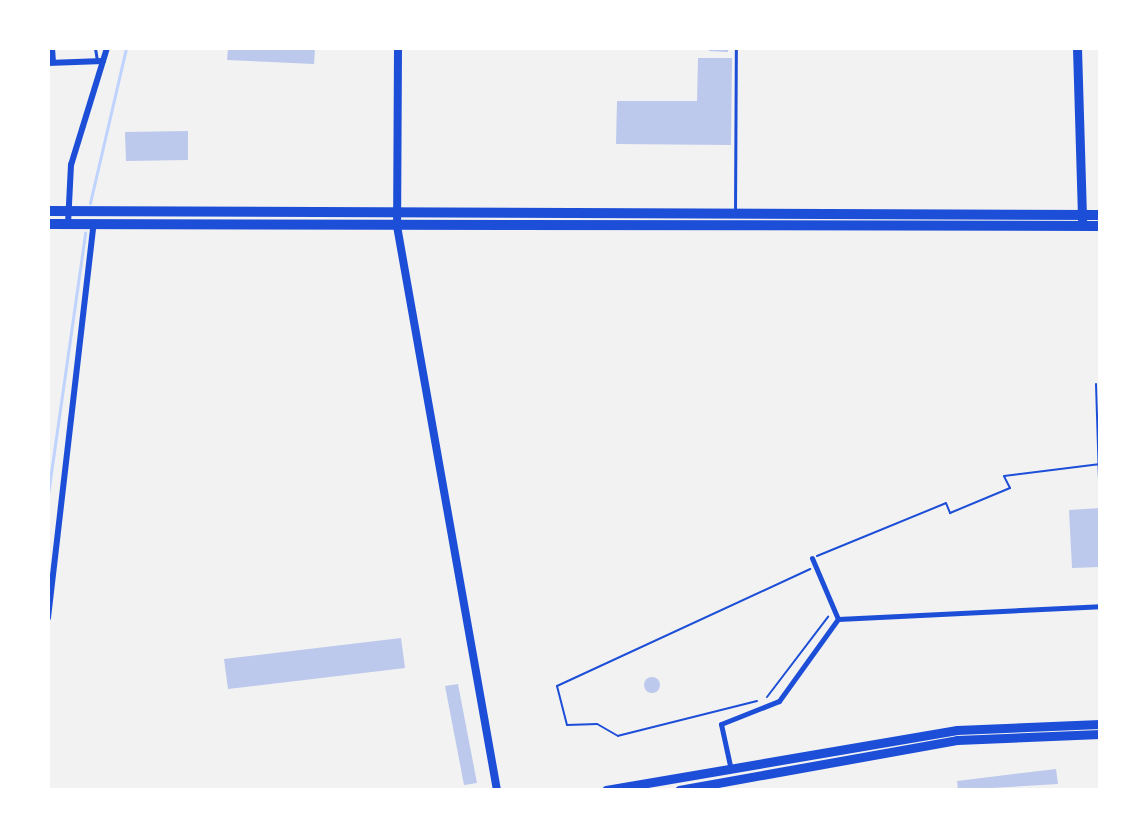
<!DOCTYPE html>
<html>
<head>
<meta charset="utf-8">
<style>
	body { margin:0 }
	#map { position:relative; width:1148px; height:838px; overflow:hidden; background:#f2f2f2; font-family:Arial,sans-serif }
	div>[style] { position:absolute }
	.stream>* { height:3px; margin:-1.5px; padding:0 1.5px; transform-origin:1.5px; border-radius:1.5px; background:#bfd3fe }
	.building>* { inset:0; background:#bdc9ec }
	.round { border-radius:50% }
	.path>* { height:2px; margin:-1px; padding:0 1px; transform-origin:1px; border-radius:1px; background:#1d4ed8 }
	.service>* { height:3px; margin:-1.5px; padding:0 1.5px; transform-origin:1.5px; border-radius:1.5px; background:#1d4ed8 }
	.pedestrian>* { height:5px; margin:-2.5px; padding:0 2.5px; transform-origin:2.5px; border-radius:2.5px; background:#1d4ed8 }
	.minor>* { height:6px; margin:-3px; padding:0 3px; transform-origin:3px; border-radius:3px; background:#1d4ed8 }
	.tertiary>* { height:8px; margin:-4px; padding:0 4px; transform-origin:4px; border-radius:4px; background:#1d4ed8 }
	.secondary>* { height:9px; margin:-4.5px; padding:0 4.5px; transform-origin:4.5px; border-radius:4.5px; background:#1d4ed8 }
	.primary>* { height:10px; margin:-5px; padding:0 5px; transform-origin:5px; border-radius:5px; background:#1d4ed8 }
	span { translate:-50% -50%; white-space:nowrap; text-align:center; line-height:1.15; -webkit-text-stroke:6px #fff; paint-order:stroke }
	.frame { position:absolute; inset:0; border:50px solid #fff; pointer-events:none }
</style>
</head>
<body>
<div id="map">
	<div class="stream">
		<div style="left:90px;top:203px;width:159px;rotate:-76.9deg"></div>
		<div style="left:48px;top:494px;width:264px;rotate:-81.9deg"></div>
	</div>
	<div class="building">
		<div style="clip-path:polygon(228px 48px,315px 48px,314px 64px,227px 60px)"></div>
		<div style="clip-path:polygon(709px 48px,728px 48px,728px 52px,709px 51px)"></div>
		<div style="clip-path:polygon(698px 58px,732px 58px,731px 145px,616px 144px,617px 101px,697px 101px)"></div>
		<div style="clip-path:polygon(188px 131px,188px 160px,126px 161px,125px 132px)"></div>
		<div style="clip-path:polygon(1100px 508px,1100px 567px,1072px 568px,1069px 510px)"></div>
		<div style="clip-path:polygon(401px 638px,405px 668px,228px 689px,224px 659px)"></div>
		<div class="round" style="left:644px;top:677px;width:16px;height:16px"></div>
		<div style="clip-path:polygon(458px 684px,477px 783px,464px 785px,445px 686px)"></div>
		<div style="clip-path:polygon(1056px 769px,1058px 784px,958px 790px,957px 781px)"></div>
	</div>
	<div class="path">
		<div style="left:1096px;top:384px;width:98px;rotate:88.2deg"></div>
		<div style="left:817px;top:556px;width:139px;rotate:-22.3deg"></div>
		<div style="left:946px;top:503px;width:11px;rotate:68deg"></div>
		<div style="left:950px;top:513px;width:65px;rotate:-22.6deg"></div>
		<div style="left:1010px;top:488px;width:13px;rotate:-117deg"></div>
		<div style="left:1004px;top:476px;width:97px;rotate:-7.1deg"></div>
		<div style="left:767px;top:697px;width:101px;rotate:-52.7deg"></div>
		<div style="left:757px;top:701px;width:143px;rotate:165.9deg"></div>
		<div style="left:618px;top:736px;width:24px;rotate:-150deg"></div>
		<div style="left:597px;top:724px;width:30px;rotate:178deg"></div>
		<div style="left:567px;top:725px;width:40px;rotate:-104.4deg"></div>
		<div style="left:557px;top:686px;width:279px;rotate:-24.8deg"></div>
	</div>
	<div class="service">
		<div style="left:95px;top:48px;width:12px;rotate:81deg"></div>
		<div style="left:735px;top:212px;width:164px;rotate:-89.7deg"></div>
	</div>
	<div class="pedestrian">
		<div style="left:812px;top:558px;width:66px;rotate:66.9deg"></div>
		<div style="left:838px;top:619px;width:262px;rotate:-2.8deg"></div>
		<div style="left:731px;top:770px;width:47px;rotate:-102.3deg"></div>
		<div style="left:721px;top:724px;width:62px;rotate:-21.6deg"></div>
		<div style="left:779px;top:701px;width:101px;rotate:-54.3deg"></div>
	</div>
	<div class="minor">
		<div style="left:52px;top:48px;width:14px;rotate:86deg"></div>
		<div style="left:48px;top:63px;width:55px;rotate:-2.1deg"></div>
		<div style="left:68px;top:224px;width:59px;rotate:-87.1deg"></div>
		<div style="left:71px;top:165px;width:122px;rotate:-72.9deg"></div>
		<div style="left:48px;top:618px;width:398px;rotate:-83.4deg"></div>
	</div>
	<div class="tertiary">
		<div style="left:398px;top:48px;width:178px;rotate:90.3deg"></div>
		<div style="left:397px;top:226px;width:573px;rotate:79.95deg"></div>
	</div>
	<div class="secondary">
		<div style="left:1077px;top:48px;width:173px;rotate:88.3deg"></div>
		<div style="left:606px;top:790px;width:356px;rotate:-9.7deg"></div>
		<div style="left:957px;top:730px;width:143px;rotate:-2.4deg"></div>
		<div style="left:679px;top:790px;width:282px;rotate:-10.2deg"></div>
		<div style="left:957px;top:740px;width:143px;rotate:-2.4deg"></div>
	</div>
	<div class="primary">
		<div style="left:48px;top:211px;width:1052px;rotate:0.22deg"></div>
		<div style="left:48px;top:224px;width:1052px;rotate:0.11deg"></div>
	</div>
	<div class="frame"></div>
</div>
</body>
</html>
